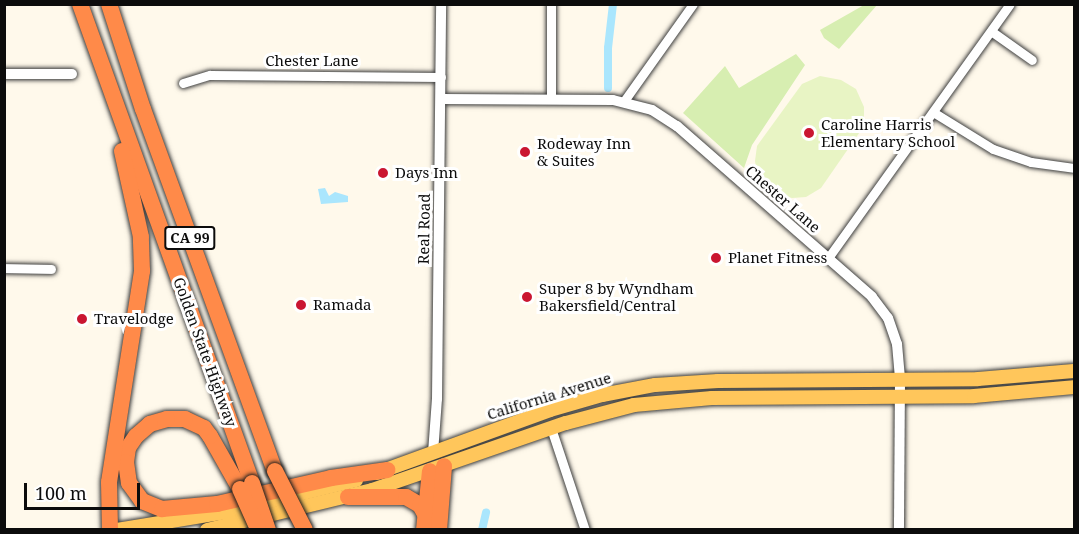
<!DOCTYPE html>
<html>
<head>
<meta charset="utf-8">
<style>
	body { margin:0 }
	#map { position:relative; width:1079px; height:534px; overflow:hidden; background:#fff9eb; font-family:"Noto Serif",serif }
	div>[style] { position:absolute }
	.green>* { inset:0; background:#d7eeb1 }
	.pitch>* { inset:0; background:#e8f4c4 }
	.water>* { inset:0; background:#aae6fd }
	.canal>* { height:8px; margin:-4px; padding:0 4px; transform-origin:4px; border-radius:4px; background:#aae6fd }
	.roads { filter:drop-shadow(0 0 2px #3f3f3f) drop-shadow(0 0 2px #3f3f3f) }
	.minor>* { height:9px; margin:-4.5px; padding:0 4.5px; transform-origin:4.5px; border-radius:4.5px; background:#fff }
	.tertiary>* { height:10px; margin:-5px; padding:0 5px; transform-origin:5px; border-radius:5px; background:#fff }
	.primary>* { height:14px; margin:-7px; padding:0 7px; transform-origin:7px; border-radius:7px; background:#ffc65b }
	.motorway>* { height:16px; margin:-8px; padding:0 8px; transform-origin:8px; border-radius:8px; background:#ff8a49 }
	.bridges { filter:drop-shadow(0 0 2px #1d1d1d) drop-shadow(0 0 2px #1d1d1d) }
	.motorway-bridge>* { height:16px; margin:-8px; padding:0 8px; transform-origin:8px; border-radius:8px; background:#ff8a49 }
	.dots>* { width:16px; height:16px; translate:-50% -50%; box-sizing:border-box; border:3px solid #fff; border-radius:50% }
	span { translate:-50% -50%; white-space:nowrap; text-align:center; line-height:1.15; -webkit-text-stroke:6px #fff; paint-order:stroke }
	.shield-label span { padding:2px 4px; background:#fff; border:2px solid; border-radius:4px; -webkit-text-stroke-width:0 }
	.shield-label { font-size:14px; color:#0c0c0c; font-weight:700 }
	.street-label { font-size:15px; color:#0c0c0c }
	.poi-label { font-size:15px; color:#0c0c0c }
	.left { translate:0 -50%; text-align:left }
	.frame { position:absolute; inset:0; border:6px solid #0c0c0c; pointer-events:none }
	.scale { position:absolute; left:24px; top:483px; width:116px; height:27px; box-sizing:border-box; border:3px solid #0c0c0c; border-top:0; padding-left:8px; font-size:18px; line-height:21px; white-space:nowrap; color:#0c0c0c; -webkit-text-stroke:4px #fff; paint-order:stroke }
</style>
</head>
<body>
<div id="map">
	<div class="green">
		<div style="clip-path:polygon(864px 5px,877px 5px,839px 49px,824px 38px,820px 30px)"></div>
		<div style="clip-path:polygon(796px 54px,805px 65px,752px 145px,744px 168px,683px 113px,725px 66px,739px 88px)"></div>
	</div>
	<div class="pitch">
		<div style="clip-path:polygon(820px 76px,841px 80px,856px 89px,864px 107px,864px 126px,821px 188px,806px 197px,792px 198px,780px 195px,765px 185px,757px 174px,755px 161px,757px 146px,802px 84px)"></div>
	</div>
	<div class="water">
		<div style="clip-path:polygon(325px 188px,329px 196px,335px 192px,348px 196px,348px 202px,321px 204px,318px 189px)"></div>
	</div>
	<div class="canal">
		<div style="left:608px;top:88px;width:40px;rotate:-90deg"></div>
		<div style="left:608px;top:48px;width:44px;rotate:-83.5deg"></div>
		<div style="left:482px;top:530px;width:18px;rotate:-77deg"></div>
	</div>
	<div class="roads">
		<div class="minor">
			<div style="left:991px;top:31px;width:50px;rotate:35.3deg"></div>
			<div style="left:183px;top:83px;width:28px;rotate:-17deg"></div>
			<div style="left:210px;top:75px;width:231px;rotate:0.5deg"></div>
			<div style="left:551px;top:99px;width:95px;rotate:-90deg"></div>
			<div style="left:624px;top:101px;width:119px;rotate:-54.6deg"></div>
			<div style="left:933px;top:112px;width:70px;rotate:31.7deg"></div>
			<div style="left:993px;top:149px;width:40px;rotate:18.9deg"></div>
			<div style="left:1031px;top:162px;width:43px;rotate:7.9deg"></div>
			<div style="left:828px;top:258px;width:312px;rotate:-54.4deg"></div>
			<div style="left:4px;top:268px;width:47px;rotate:1.2deg"></div>
			<div style="left:551px;top:428px;width:108px;rotate:71.6deg"></div>
		</div>
		<div class="tertiary">
			<div style="left:4px;top:74px;width:68px"></div>
			<div style="left:441px;top:99px;width:172px;rotate:0.3deg"></div>
			<div style="left:613px;top:100px;width:40px;rotate:14.4deg"></div>
			<div style="left:652px;top:110px;width:30px;rotate:33deg"></div>
			<div style="left:677px;top:126px;width:259px;rotate:41.2deg"></div>
			<div style="left:872px;top:297px;width:26px;rotate:53deg"></div>
			<div style="left:888px;top:318px;width:28px;rotate:71deg"></div>
			<div style="left:897px;top:344px;width:36px;rotate:85deg"></div>
			<div style="left:900px;top:380px;width:150px;rotate:90.4deg"></div>
			<div style="left:433px;top:453px;width:54px;rotate:-85.8deg"></div>
			<div style="left:437px;top:399px;width:395px;rotate:-89.4deg"></div>
		</div>
		<div class="primary">
			<div style="left:377px;top:473px;width:184px;rotate:-20deg"></div>
			<div style="left:550px;top:410px;width:54px;rotate:-16.1deg"></div>
			<div style="left:602px;top:395px;width:54px;rotate:-10.7deg"></div>
			<div style="left:655px;top:385px;width:63px;rotate:-3.6deg"></div>
			<div style="left:718px;top:381px;width:260px;rotate:-0.4deg"></div>
			<div style="left:978px;top:379px;width:96px;rotate:-4.8deg"></div>
			<div style="left:117px;top:530px;width:110px;rotate:-9.4deg"></div>
			<div style="left:226px;top:512px;width:134px;rotate:-13.8deg"></div>
			<div style="left:207px;top:530px;width:170px;rotate:-13.6deg"></div>
			<div style="left:372px;top:490px;width:205px;rotate:-19.1deg"></div>
			<div style="left:566px;top:423px;width:70px;rotate:-14.8deg"></div>
			<div style="left:634px;top:405px;width:78px;rotate:-5.1deg"></div>
			<div style="left:712px;top:398px;width:262px;rotate:-0.4deg"></div>
			<div style="left:974px;top:396px;width:100px;rotate:-5.1deg"></div>
		</div>
		<div class="motorway">
			<div style="left:80px;top:4px;width:509px;rotate:70.25deg"></div>
			<div style="left:109px;top:4px;width:110px;rotate:72.1deg"></div>
			<div style="left:143px;top:109px;width:385px;rotate:70deg"></div>
			<div style="left:240px;top:489px;width:61px;rotate:-119.5deg"></div>
			<div style="left:210px;top:436px;width:10px;rotate:-127deg"></div>
			<div style="left:204px;top:428px;width:21px;rotate:-155deg"></div>
			<div style="left:185px;top:419px;width:18px;rotate:180deg"></div>
			<div style="left:167px;top:419px;width:18px;rotate:164deg"></div>
			<div style="left:150px;top:424px;width:18px;rotate:139deg"></div>
			<div style="left:136px;top:436px;width:14px;rotate:124deg"></div>
			<div style="left:128px;top:448px;width:14px;rotate:98deg"></div>
			<div style="left:126px;top:462px;width:21px;rotate:82deg"></div>
			<div style="left:129px;top:483px;width:22px;rotate:54deg"></div>
			<div style="left:142px;top:501px;width:22px;rotate:22deg"></div>
			<div style="left:162px;top:509px;width:55px;rotate:-5.2deg"></div>
			<div style="left:217px;top:504px;width:117px;rotate:-12.8deg"></div>
			<div style="left:331px;top:478px;width:57px;rotate:-8.1deg"></div>
			<div style="left:348px;top:497px;width:58px"></div>
			<div style="left:406px;top:497px;width:16px;rotate:30deg"></div>
			<div style="left:420px;top:505px;width:13px;rotate:61deg"></div>
			<div style="left:110px;top:530px;width:48px;rotate:-91.2deg"></div>
			<div style="left:109px;top:482px;width:214px;rotate:-81.1deg"></div>
			<div style="left:142px;top:271px;width:34px;rotate:-92deg"></div>
			<div style="left:141px;top:237px;width:88px;rotate:-102.5deg"></div>
			<div style="left:424px;top:530px;width:59px;rotate:-84.2deg"></div>
			<div style="left:439px;top:530px;width:64px;rotate:-85.5deg"></div>
		</div>
	</div>
	<div class="bridges">
		<div class="motorway-bridge">
			<div style="left:275px;top:471px;width:66px;rotate:63deg"></div>
			<div style="left:252px;top:483px;width:50px;rotate:71.2deg"></div>
			<div style="left:240px;top:489px;width:44px;rotate:65.8deg"></div>
		</div>
	</div>
	<div class="dots">
		<div style="left:809px;top:133px;background:#ca1631"></div>
		<div style="left:525px;top:152px;background:#ca1631"></div>
		<div style="left:383px;top:173px;background:#ca1631"></div>
		<div style="left:716px;top:258px;background:#ca1631"></div>
		<div style="left:527px;top:297px;background:#ca1631"></div>
		<div style="left:301px;top:305px;background:#ca1631"></div>
		<div style="left:82px;top:319px;background:#ca1631"></div>
	</div>
	<div class="shield-label">
		<span style="left:190px;top:238px">CA 99</span>
	</div>
	<div class="street-label">
		<span style="left:312px;top:61px">Chester Lane</span>
		<span style="left:783px;top:199px;rotate:41deg">Chester Lane</span>
		<span style="left:424px;top:229px;rotate:-89deg">Real Road</span>
		<span style="left:205px;top:352px;rotate:70deg">Golden State Highway</span>
		<span style="left:549px;top:396px;rotate:-17deg">California Avenue</span>
	</div>
	<div class="poi-label">
		<span class="left" style="left:821px;top:133px">Caroline Harris<br>Elementary School</span>
		<span class="left" style="left:537px;top:152px">Rodeway Inn<br>&amp; Suites</span>
		<span class="left" style="left:395px;top:173px">Days Inn</span>
		<span class="left" style="left:728px;top:258px">Planet Fitness</span>
		<span class="left" style="left:539px;top:297px">Super 8 by Wyndham<br>Bakersfield/Central</span>
		<span class="left" style="left:313px;top:305px">Ramada</span>
		<span class="left" style="left:94px;top:319px">Travelodge</span>
	</div>
	<div class="frame"></div>
	<div class="scale">100 m</div>
</div>
</body>
</html>
